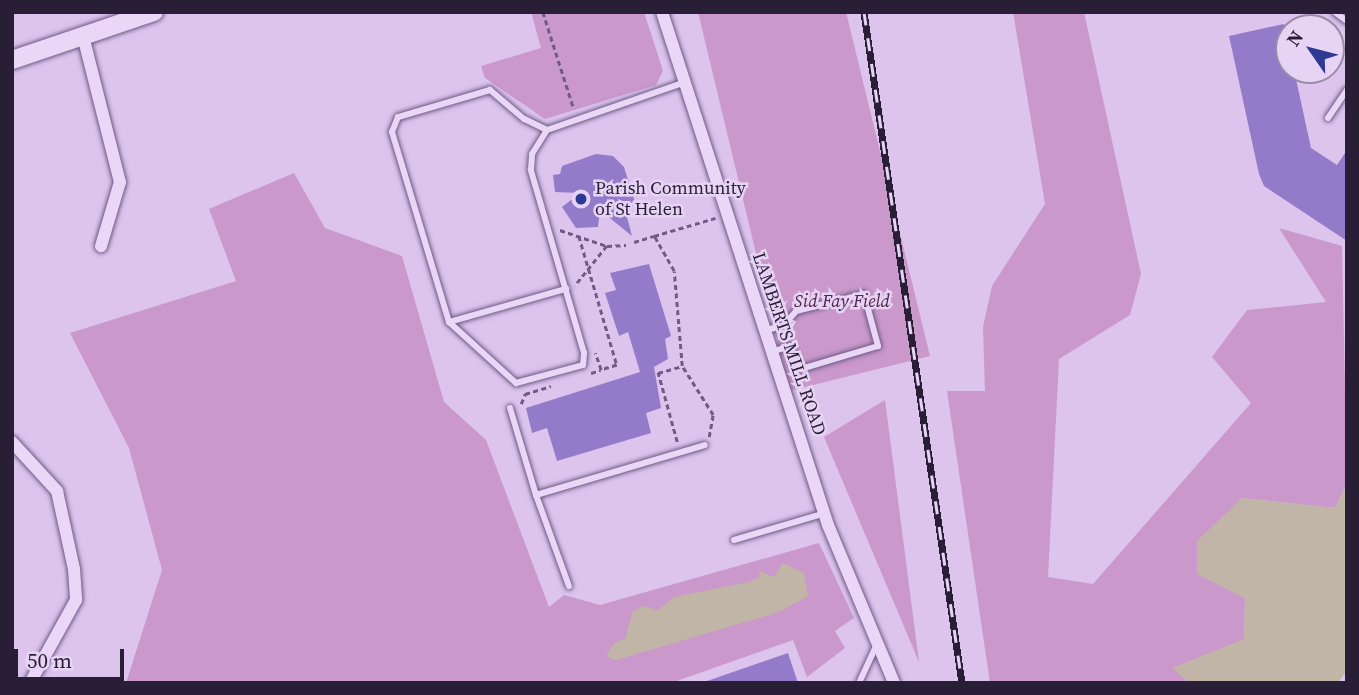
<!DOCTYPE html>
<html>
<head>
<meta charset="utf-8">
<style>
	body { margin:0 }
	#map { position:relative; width:1359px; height:695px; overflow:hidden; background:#dcc4ed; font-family:"Source Serif 4",serif }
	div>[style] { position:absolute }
	.green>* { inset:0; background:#ca98ca }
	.water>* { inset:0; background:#c0b5a6 }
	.building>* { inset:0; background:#947bc9 }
	.path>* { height:2.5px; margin-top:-1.25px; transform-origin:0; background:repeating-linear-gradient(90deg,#6e5b86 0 5px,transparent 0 8.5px) }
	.roads { filter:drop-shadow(0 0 2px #6e5b86) drop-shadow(0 0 2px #6e5b86) }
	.lane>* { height:6px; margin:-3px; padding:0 3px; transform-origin:3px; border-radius:3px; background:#ead7f8 }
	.street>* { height:12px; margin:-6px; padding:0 6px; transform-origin:6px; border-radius:6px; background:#ead7f8 }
	.secondary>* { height:18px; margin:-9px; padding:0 9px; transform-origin:9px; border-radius:9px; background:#ead7f8 }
	.rail>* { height:7px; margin-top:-3.5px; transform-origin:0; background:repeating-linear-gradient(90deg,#e7d3f4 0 13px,#281f37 0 26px); box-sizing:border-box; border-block:2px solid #281f37 }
	.dots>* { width:19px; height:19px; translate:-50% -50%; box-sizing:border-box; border:4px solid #e7d3f4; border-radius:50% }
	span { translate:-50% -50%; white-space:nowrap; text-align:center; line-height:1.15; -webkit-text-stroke:5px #e7d3f4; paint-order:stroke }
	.poi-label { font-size:18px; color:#281f37 }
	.left { translate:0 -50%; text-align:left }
	.park-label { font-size:18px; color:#53264c; font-style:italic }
	.street-label { font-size:18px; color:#281f37 }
	.frame { position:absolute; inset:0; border:14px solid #281f37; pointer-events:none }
	.north { position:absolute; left:1275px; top:14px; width:70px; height:70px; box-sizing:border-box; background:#e7d3f4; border:2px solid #9b8ba8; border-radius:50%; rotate:305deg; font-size:19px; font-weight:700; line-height:28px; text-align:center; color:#281f37 }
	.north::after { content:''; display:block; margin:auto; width:24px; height:32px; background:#2d3993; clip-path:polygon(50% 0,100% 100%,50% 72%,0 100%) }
	.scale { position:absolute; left:14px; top:649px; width:110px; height:32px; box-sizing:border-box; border:4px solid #281f37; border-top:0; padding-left:9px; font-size:21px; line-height:24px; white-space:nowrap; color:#281f37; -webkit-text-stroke:5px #e7d3f4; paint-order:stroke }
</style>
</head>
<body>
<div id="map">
	<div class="green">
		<div style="clip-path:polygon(531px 12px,644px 12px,663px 71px,656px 85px,545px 119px,485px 78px,481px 66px,541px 48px)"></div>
		<div style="clip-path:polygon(698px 12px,846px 12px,930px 356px,789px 391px)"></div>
		<div style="clip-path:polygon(1013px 12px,1084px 12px,1141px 274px,1130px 315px,1059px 359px,1048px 577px,1093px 584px,1251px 403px,1212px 357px,1247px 310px,1326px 302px,1279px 228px,1342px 246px,1347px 484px,1335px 508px,1242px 498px,1198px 574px,1245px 598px,1244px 640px,1173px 668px,1190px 683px,990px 683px,947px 391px,985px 391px,983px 327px,992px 286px,1045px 204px)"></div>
		<div style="clip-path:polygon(294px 173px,325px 228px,402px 256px,444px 402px,486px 440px,549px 607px,564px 595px,600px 605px,819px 543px,854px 618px,835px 631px,845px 648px,807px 677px,793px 640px,671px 683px,126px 683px,162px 570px,129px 448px,70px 333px,236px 281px,209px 209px)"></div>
		<div style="clip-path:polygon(885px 400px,919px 662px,824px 437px)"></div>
	</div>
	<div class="water">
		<div style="clip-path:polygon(1347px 484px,1347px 670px,1338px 683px,1190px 683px,1172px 668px,1244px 639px,1245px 598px,1197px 574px,1197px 541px,1242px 498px,1335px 508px)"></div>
		<div style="clip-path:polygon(783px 563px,804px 573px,808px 596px,779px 612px,616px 660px,606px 656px,615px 642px,625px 639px,633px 611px,644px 606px,658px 610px,674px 597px,748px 582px,759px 578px,759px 571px,774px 577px)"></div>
	</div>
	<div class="building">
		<div style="clip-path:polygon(1284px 24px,1289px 70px,1294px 70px,1311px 148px,1337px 165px,1347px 150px,1347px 241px,1264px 186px,1259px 174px,1229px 36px)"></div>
		<div style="clip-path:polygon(596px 154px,613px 156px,624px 167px,635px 202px,627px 217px,632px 236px,600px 210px,598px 227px,576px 228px,562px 207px,580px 193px,555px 192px,553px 175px,560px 174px,562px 166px)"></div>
		<div style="clip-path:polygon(649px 264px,671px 336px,665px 339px,668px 359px,654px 367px,661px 408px,646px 413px,651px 433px,557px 461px,547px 428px,532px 433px,526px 408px,640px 372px,628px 332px,619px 336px,605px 293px,616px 290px,610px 273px)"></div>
		<div style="clip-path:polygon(788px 653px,798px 683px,707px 683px,707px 681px)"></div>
	</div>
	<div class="path">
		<div style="left:543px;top:12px;width:102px;rotate:72.3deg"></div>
		<div style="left:560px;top:230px;width:50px;rotate:18.8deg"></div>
		<div style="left:607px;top:246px;width:51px;rotate:128.7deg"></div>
		<div style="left:579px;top:236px;width:134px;rotate:73.6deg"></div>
		<div style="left:617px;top:365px;width:17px;rotate:163deg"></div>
		<div style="left:634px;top:242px;width:21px;rotate:-17deg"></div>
		<div style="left:607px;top:246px;width:19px;rotate:-3deg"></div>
		<div style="left:591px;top:373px;width:10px;rotate:-17deg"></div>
		<div style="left:601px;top:370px;width:18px;rotate:-109deg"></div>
		<div style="left:521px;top:404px;width:11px;rotate:-68deg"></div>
		<div style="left:525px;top:394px;width:27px;rotate:-17deg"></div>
		<div style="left:709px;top:437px;width:22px;rotate:-80deg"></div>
		<div style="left:713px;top:415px;width:58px;rotate:-122.3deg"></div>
		<div style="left:682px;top:366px;width:95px;rotate:-94.8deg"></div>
		<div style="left:674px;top:271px;width:40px;rotate:-119.7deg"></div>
		<div style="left:654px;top:236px;width:64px;rotate:-16.4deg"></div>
		<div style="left:677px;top:442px;width:72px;rotate:-105.4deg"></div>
		<div style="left:658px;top:373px;width:25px;rotate:-16deg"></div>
	</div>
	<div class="roads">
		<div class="lane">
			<div style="left:1335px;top:12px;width:15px;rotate:37deg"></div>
			<div style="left:1328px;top:118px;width:34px;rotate:-56deg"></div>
			<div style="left:547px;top:130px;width:25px;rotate:-154deg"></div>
			<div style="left:524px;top:119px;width:45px;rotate:-139.5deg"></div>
			<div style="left:490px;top:90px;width:96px;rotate:163.6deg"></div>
			<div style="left:398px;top:117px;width:16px;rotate:112deg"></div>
			<div style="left:392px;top:132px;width:198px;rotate:73.3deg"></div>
			<div style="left:449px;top:322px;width:91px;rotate:42.3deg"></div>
			<div style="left:516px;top:383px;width:69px;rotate:-15deg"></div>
			<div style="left:583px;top:365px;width:12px;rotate:-85deg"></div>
			<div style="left:584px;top:353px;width:191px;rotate:-106.2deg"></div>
			<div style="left:531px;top:170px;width:16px;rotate:-86deg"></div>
			<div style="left:532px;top:154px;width:28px;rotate:-58deg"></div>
			<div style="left:547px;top:130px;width:144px;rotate:-19.1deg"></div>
			<div style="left:449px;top:322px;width:122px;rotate:-15.8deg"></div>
			<div style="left:767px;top:330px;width:18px;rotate:-16deg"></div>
			<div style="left:784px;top:325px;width:18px;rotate:-49deg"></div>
			<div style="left:796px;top:311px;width:70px;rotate:-14deg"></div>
			<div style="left:864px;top:294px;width:54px;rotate:74.9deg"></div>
			<div style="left:878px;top:346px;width:80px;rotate:163.4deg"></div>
			<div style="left:801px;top:369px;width:25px;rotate:-116deg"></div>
			<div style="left:790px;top:346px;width:16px;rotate:162deg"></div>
			<div style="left:510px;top:408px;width:91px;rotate:73.4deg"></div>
			<div style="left:536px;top:495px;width:176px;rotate:-16.5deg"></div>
			<div style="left:536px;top:495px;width:97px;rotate:70.1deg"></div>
			<div style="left:734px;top:540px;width:95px;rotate:-16.5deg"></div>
			<div style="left:859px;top:683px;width:43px;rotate:-65.2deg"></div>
		</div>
		<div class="street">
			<div style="left:662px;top:12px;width:539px;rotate:72.07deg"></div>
			<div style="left:828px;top:525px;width:171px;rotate:67.3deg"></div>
			<div style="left:83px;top:36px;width:151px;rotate:75.8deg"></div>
			<div style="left:120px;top:182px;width:67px;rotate:106.5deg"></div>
			<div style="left:12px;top:442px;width:67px;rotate:47.4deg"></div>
			<div style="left:57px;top:491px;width:80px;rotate:77.7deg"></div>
			<div style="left:74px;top:569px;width:31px;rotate:86deg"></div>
			<div style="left:76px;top:600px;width:95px;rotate:119deg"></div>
		</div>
		<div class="secondary">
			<div style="left:12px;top:60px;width:150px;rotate:-18.7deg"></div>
		</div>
	</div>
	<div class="rail">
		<div style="left:864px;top:12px;width:678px;rotate:81.69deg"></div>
	</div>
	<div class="dots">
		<div style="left:581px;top:199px;background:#2d3993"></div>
	</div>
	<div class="poi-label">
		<span class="left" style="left:595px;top:199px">Parish Community<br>of St Helen</span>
	</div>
	<div class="park-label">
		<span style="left:842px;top:301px">Sid Fay Field</span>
	</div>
	<div class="street-label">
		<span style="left:789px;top:344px;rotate:71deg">LAMBERTS MILL ROAD</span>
	</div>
	<div class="frame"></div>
	<div class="north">N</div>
	<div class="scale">50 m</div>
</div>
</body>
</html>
